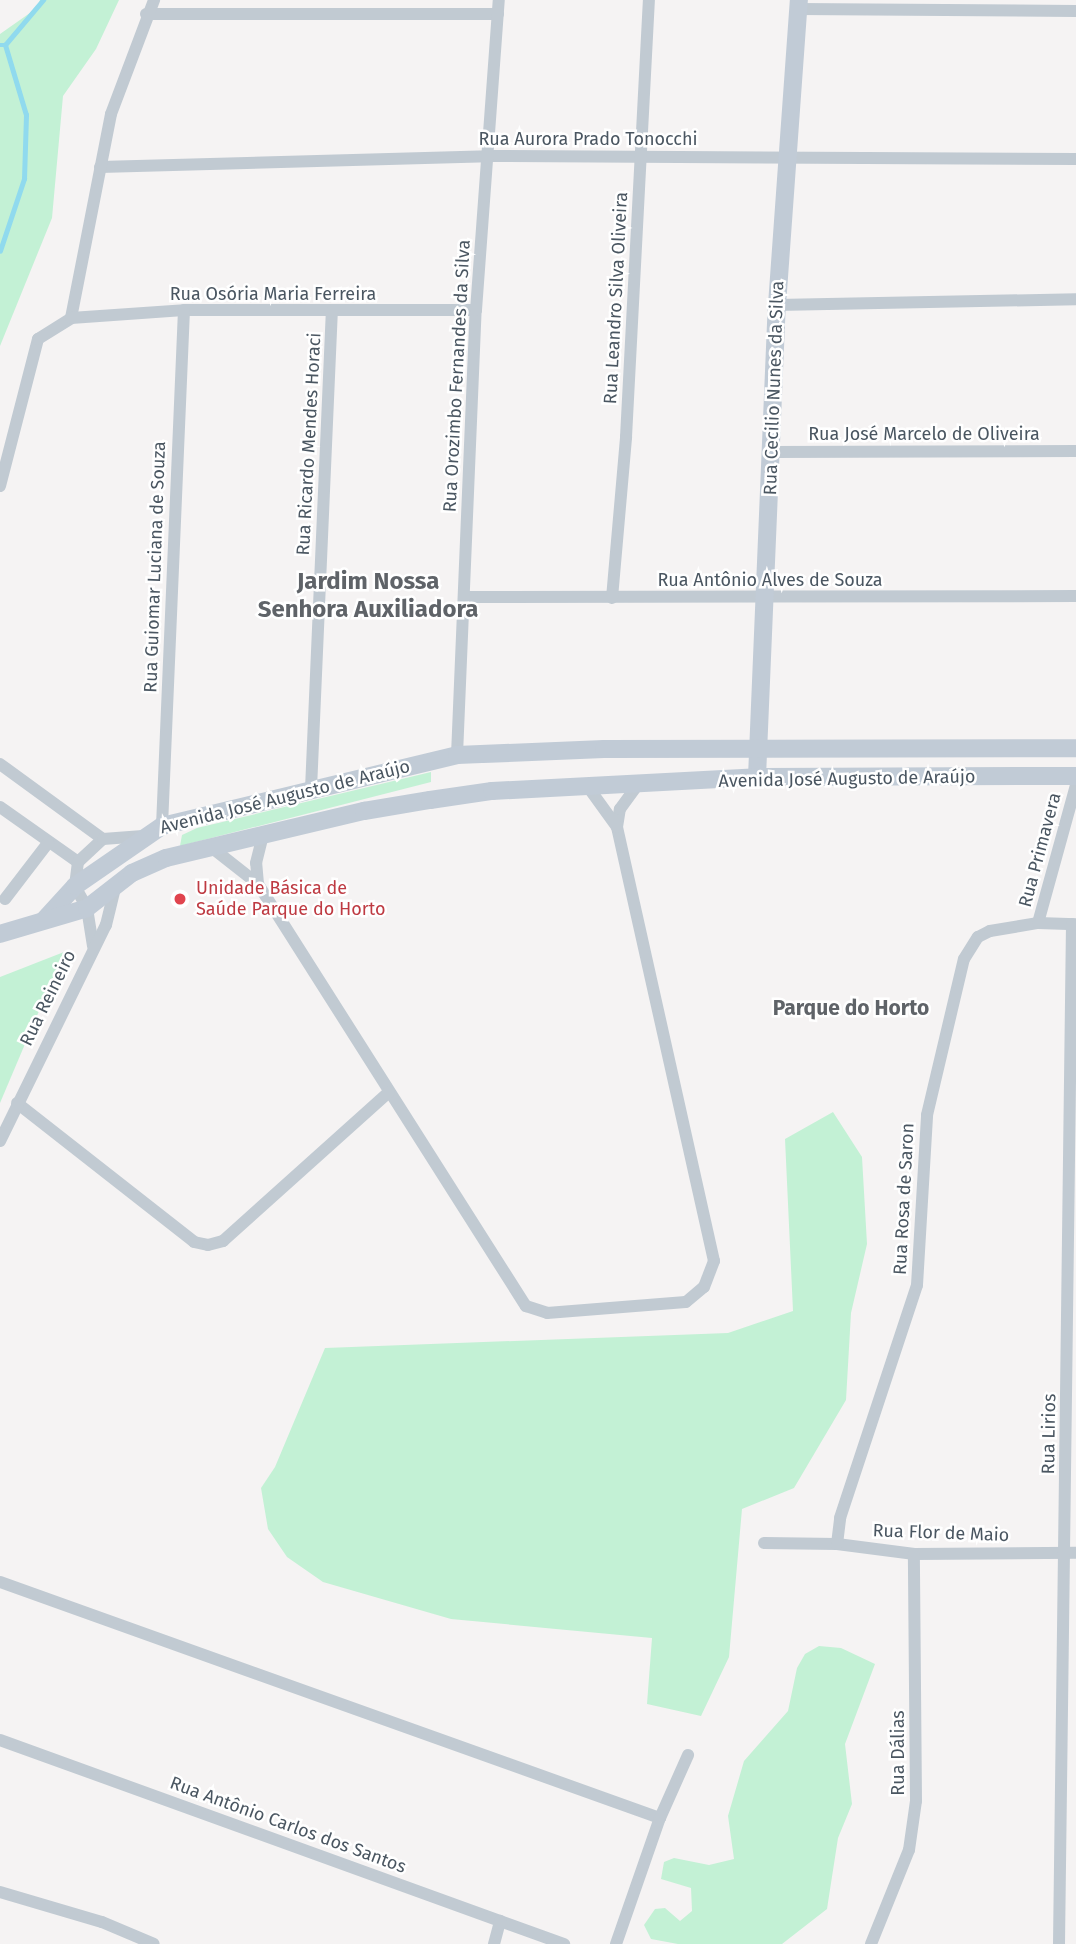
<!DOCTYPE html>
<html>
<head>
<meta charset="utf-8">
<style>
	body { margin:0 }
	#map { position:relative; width:1076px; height:1944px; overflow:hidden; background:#f5f3f3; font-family:"Fira Sans",sans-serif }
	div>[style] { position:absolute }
	.green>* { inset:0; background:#c3f1d5 }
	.stream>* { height:4.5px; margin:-2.25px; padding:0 2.25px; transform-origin:2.25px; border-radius:2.25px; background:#90daee }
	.street>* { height:12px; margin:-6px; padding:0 6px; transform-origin:6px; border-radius:6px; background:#c1cad2 }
	.secondary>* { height:18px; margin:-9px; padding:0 9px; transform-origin:9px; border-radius:9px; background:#c1cbd6 }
	.dots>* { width:19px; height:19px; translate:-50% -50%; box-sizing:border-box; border:4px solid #fff; border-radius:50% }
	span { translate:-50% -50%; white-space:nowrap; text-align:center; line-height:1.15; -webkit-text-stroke:5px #fff; paint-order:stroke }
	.street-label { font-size:18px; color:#4a5661 }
	.health-label { font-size:18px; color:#be3a42 }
	.left { translate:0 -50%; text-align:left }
	.quarter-label { font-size:21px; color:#5f6368; font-weight:700 }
	.district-label { font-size:24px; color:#5f6368; font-weight:700 }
</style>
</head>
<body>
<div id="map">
	<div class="green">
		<div style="clip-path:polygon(40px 0,119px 0,96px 49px,63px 96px,52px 218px,0 346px,0 34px,37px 8px)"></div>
		<div style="clip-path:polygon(431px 772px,431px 782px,180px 846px,182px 835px,197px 828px)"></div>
		<div style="clip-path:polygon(64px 952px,0 1103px,0 977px)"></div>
		<div style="clip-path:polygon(833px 1112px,862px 1157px,867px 1244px,851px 1313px,846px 1400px,794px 1488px,742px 1509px,729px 1657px,701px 1716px,647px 1704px,652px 1638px,451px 1619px,323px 1582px,287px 1557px,268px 1529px,261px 1488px,275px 1467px,325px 1348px,728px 1333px,793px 1311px,785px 1139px)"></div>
		<div style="clip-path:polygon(819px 1646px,841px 1648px,875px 1664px,845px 1744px,852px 1804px,838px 1838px,827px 1909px,782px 1944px,678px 1944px,651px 1939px,644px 1925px,655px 1909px,665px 1908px,680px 1921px,692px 1911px,691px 1888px,661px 1879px,664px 1862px,674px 1858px,709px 1865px,734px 1859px,728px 1816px,744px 1761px,788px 1711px,797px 1668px,805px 1654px)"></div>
	</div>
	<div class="stream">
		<div style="left:0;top:45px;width:5px"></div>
		<div style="left:5px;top:45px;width:59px;rotate:-49.8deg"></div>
		<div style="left:0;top:251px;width:76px;rotate:-71.6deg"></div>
		<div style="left:24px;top:179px;width:64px;rotate:-88.2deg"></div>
		<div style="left:26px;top:115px;width:73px;rotate:-106.7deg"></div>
	</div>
	<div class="street">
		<div style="left:798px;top:9px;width:278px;rotate:0.4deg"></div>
		<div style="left:146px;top:14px;width:352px"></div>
		<div style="left:100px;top:167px;width:388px;rotate:-1.6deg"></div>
		<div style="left:488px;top:156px;width:588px;rotate:0.29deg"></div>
		<div style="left:777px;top:305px;width:299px;rotate:-1.1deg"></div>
		<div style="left:71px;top:318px;width:208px;rotate:-78.9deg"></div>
		<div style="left:111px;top:114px;width:122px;rotate:-69.3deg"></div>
		<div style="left:772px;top:452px;width:304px;rotate:-0.2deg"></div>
		<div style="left:0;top:486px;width:152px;rotate:-75.5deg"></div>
		<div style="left:38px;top:339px;width:39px;rotate:-32deg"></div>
		<div style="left:71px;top:318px;width:113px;rotate:-4deg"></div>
		<div style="left:184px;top:310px;width:292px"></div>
		<div style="left:464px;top:597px;width:612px;rotate:-0.09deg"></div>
		<div style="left:612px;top:598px;width:162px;rotate:-85deg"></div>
		<div style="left:626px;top:437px;width:438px;rotate:-87deg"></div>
		<div style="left:457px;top:755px;width:445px;rotate:-87.6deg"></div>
		<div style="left:476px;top:310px;width:311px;rotate:-85.8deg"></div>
		<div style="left:0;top:764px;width:127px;rotate:36.1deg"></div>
		<div style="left:311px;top:789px;width:477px;rotate:-87.5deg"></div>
		<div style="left:0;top:807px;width:95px;rotate:35.2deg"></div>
		<div style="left:162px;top:826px;width:516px;rotate:-87.56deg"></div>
		<div style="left:617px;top:827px;width:18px;rotate:-81deg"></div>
		<div style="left:620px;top:809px;width:31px;rotate:-54deg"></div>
		<div style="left:211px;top:847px;width:60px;rotate:38.2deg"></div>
		<div style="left:258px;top:884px;width:500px;rotate:57.6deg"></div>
		<div style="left:526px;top:1306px;width:22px;rotate:18deg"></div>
		<div style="left:547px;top:1313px;width:139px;rotate:-4.5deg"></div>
		<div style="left:686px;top:1302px;width:23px;rotate:-40deg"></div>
		<div style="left:704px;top:1287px;width:28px;rotate:-69deg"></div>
		<div style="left:714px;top:1261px;width:445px;rotate:-102.6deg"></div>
		<div style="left:617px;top:827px;width:49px;rotate:-125.9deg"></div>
		<div style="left:258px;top:884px;width:21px;rotate:-95deg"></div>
		<div style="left:256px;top:863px;width:30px;rotate:-76deg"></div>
		<div style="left:5px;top:899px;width:71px;rotate:-52.5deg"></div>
		<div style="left:1038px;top:923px;width:143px;rotate:-74.6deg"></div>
		<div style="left:93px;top:946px;width:38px;rotate:-99deg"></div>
		<div style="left:87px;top:908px;width:25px;rotate:-119deg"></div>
		<div style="left:75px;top:886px;width:24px;rotate:-83deg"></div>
		<div style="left:78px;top:862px;width:34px;rotate:-43deg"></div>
		<div style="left:103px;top:839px;width:40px;rotate:-4.3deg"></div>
		<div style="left:17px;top:1103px;width:225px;rotate:38.1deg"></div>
		<div style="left:194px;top:1242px;width:14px;rotate:12deg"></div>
		<div style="left:208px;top:1245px;width:16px;rotate:-15deg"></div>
		<div style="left:223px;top:1241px;width:223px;rotate:-41.9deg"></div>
		<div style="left:0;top:1141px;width:241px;rotate:-63.9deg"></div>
		<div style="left:106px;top:925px;width:42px;rotate:-76.3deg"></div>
		<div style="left:764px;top:1543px;width:73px;rotate:0.8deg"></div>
		<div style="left:837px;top:1544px;width:78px;rotate:7.4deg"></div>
		<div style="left:914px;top:1554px;width:162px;rotate:-0.4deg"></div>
		<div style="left:837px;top:1544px;width:26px;rotate:-83deg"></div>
		<div style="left:840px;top:1518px;width:245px;rotate:-71.7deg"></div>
		<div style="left:917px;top:1285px;width:170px;rotate:-86.6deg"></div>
		<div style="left:927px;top:1115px;width:160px;rotate:-76.7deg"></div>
		<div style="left:964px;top:959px;width:26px;rotate:-58deg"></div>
		<div style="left:978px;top:937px;width:13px;rotate:-27deg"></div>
		<div style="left:990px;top:931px;width:49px;rotate:-9.5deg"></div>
		<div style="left:1038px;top:923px;width:38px;rotate:2deg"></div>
		<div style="left:0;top:1582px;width:701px;rotate:19.68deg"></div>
		<div style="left:0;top:1740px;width:600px;rotate:19.89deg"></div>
		<div style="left:0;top:1892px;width:106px;rotate:16.4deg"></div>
		<div style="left:102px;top:1922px;width:56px;rotate:22.9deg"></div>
		<div style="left:494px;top:1944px;width:24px;rotate:-75deg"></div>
		<div style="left:616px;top:1944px;width:133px;rotate:-70.8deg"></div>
		<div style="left:660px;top:1818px;width:69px;rotate:-66deg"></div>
		<div style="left:871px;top:1944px;width:101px;rotate:-68deg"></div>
		<div style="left:909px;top:1850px;width:49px;rotate:-81.9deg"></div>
		<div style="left:916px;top:1801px;width:247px;rotate:-90.5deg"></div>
		<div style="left:1059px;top:1944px;width:1020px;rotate:-89.27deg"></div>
	</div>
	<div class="secondary">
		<div style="left:757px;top:777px;width:472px;rotate:-87.6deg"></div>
		<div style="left:777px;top:305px;width:306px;rotate:-85.9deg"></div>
		<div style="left:44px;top:920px;width:46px;rotate:-47.6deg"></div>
		<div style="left:75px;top:886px;width:106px;rotate:-34.6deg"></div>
		<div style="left:162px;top:826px;width:303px;rotate:-13.5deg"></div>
		<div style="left:457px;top:755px;width:147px;rotate:-2.3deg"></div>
		<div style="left:604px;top:749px;width:472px;rotate:-0.1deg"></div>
		<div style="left:0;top:934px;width:91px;rotate:-16.6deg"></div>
		<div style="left:87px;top:908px;width:57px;rotate:-37.9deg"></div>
		<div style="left:132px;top:873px;width:37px;rotate:-24deg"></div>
		<div style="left:166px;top:858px;width:204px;rotate:-13.4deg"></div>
		<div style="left:364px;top:811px;width:67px;rotate:-9.5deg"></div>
		<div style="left:430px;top:800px;width:63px;rotate:-8.3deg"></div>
		<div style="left:492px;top:791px;width:265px;rotate:-3deg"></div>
		<div style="left:757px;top:777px;width:319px;rotate:-0.2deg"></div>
	</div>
	<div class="dots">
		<div style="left:180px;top:899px;background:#e0444e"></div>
	</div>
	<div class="street-label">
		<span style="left:588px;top:139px">Rua Aurora Prado Tonocchi</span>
		<span style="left:273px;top:294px">Rua Osória Maria Ferreira</span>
		<span style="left:616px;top:298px;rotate:-87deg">Rua Leandro Silva Oliveira</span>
		<span style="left:457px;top:376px;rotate:-87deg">Rua Orozimbo Fernandes da Silva</span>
		<span style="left:774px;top:388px;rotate:-88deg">Rua Cecilio Nunes da Silva</span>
		<span style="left:924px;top:434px">Rua José Marcelo de Oliveira</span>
		<span style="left:309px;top:444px;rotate:-87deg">Rua Ricardo Mendes Horaci</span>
		<span style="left:155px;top:567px;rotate:-88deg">Rua Guiomar Luciana de Souza</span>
		<span style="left:770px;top:580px">Rua Antônio Alves de Souza</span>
		<span style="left:847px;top:779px;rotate:-1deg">Avenida José Augusto de Araújo</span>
		<span style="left:285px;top:797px;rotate:-14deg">Avenida José Augusto de Araújo</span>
		<span style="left:1040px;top:850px;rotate:-75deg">Rua Primavera</span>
		<span style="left:48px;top:998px;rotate:-64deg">Rua Reineiro</span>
		<span style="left:904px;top:1199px;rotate:-87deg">Rua Rosa de Saron</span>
		<span style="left:1049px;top:1434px;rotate:-89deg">Rua Lirios</span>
		<span style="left:941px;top:1533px;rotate:2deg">Rua Flor de Maio</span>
		<span style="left:898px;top:1753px;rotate:-90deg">Rua Dálias</span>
		<span style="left:288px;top:1825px;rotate:20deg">Rua Antônio Carlos dos Santos</span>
	</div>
	<div class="health-label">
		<span class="left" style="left:196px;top:899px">Unidade Básica de<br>Saúde Parque do Horto</span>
	</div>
	<div class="quarter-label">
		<span style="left:851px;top:1008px">Parque do Horto</span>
	</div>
	<div class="district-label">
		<span style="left:368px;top:596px">Jardim Nossa<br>Senhora Auxiliadora</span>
	</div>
</div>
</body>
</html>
